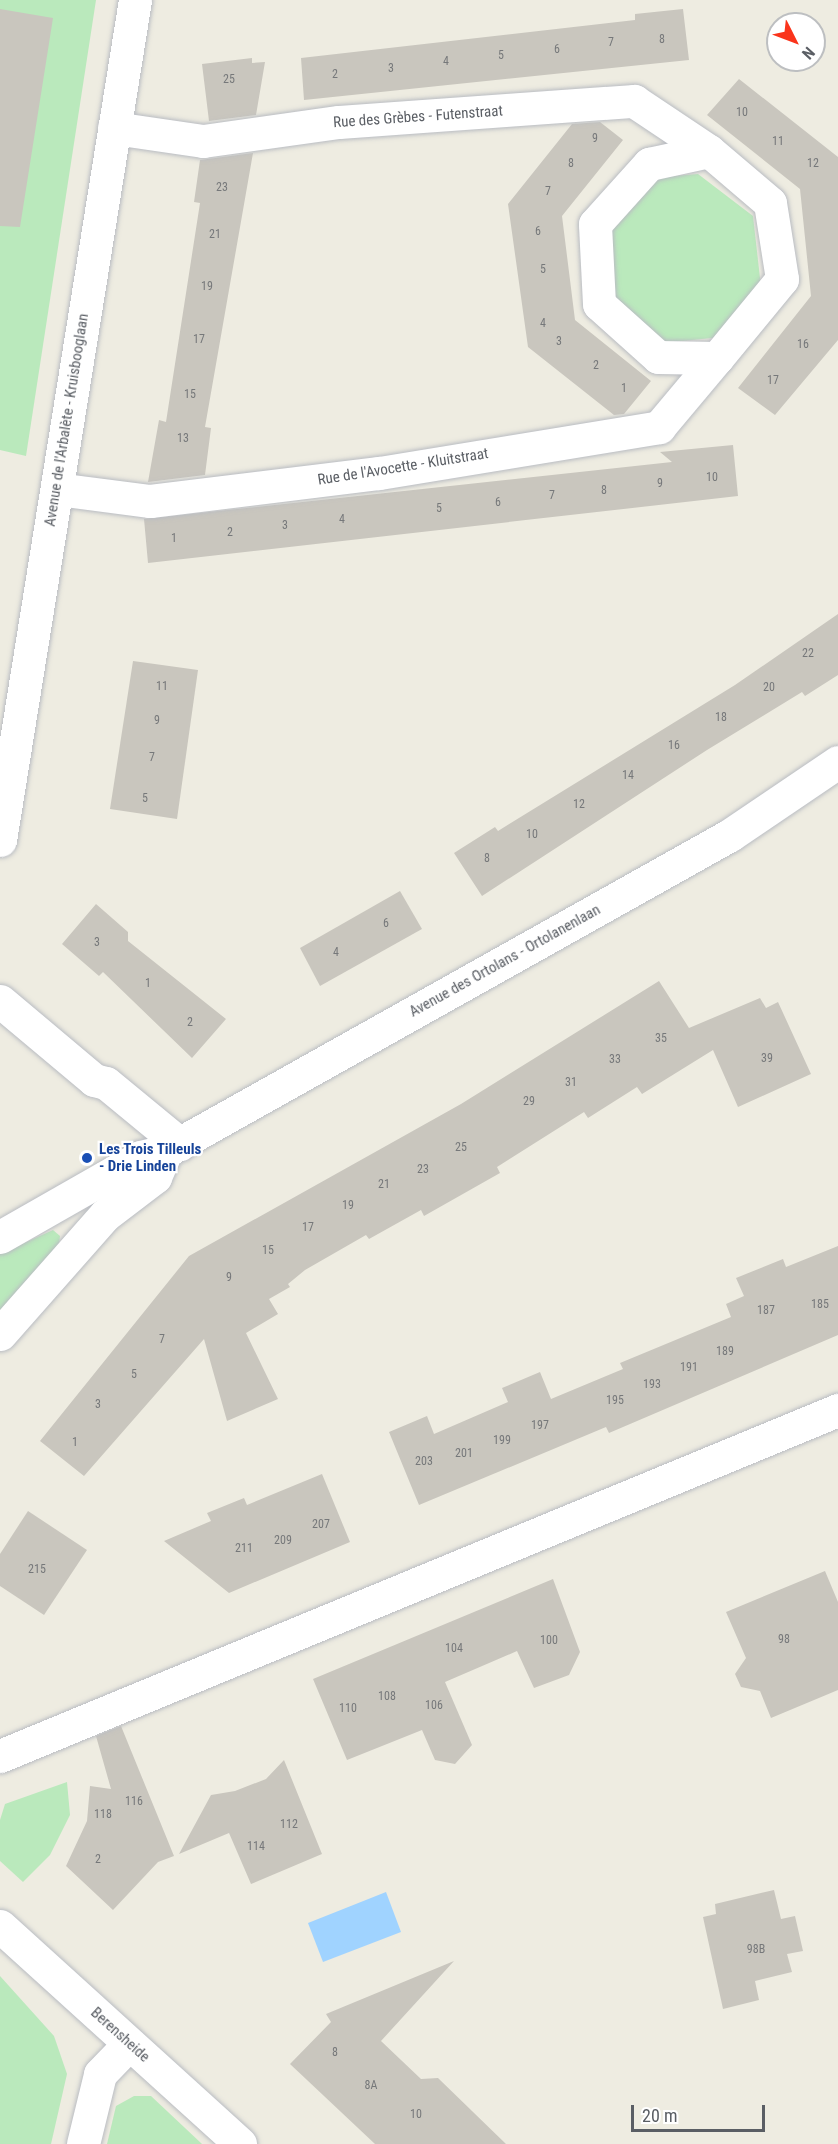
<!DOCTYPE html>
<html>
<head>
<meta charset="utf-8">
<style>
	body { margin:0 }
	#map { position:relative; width:838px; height:2144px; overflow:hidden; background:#eeece1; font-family:"Roboto Condensed",sans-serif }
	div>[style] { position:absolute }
	.green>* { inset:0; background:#bae9bc }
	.water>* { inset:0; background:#a0d3ff }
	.building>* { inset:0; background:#c9c6be }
	.roads { filter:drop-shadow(0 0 2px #b9bcc2) drop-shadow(0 0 2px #b9bcc2) }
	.minor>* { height:33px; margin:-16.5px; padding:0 16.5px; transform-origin:16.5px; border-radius:16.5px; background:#fff }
	.tertiary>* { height:33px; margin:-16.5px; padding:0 16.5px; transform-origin:16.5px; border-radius:16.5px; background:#fff }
	.dots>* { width:16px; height:16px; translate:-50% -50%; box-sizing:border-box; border:3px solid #fff; border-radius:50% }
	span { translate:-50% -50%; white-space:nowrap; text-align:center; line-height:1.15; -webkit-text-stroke:4.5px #fff; paint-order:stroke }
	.number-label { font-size:12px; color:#76787a }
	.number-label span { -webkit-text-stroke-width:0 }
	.street-label { font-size:15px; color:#5a5e64 }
	.transit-label { font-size:15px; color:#164399; font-weight:700 }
	.left { translate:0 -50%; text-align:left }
	.north { position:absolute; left:766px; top:12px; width:60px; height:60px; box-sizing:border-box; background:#fff; border:2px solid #bdbfc1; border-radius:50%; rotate:132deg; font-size:16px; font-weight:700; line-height:24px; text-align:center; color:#5a5e64 }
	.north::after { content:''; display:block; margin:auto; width:21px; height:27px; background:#fa341b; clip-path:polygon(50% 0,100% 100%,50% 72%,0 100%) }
	.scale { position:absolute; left:631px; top:2105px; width:134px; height:27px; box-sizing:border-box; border:3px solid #5a5e64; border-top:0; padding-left:8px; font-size:18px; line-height:21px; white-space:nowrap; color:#5a5e64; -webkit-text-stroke:4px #fff; paint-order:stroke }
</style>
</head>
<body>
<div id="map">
	<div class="green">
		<div style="clip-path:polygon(0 0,96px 0,26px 456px,0 450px)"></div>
		<div style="clip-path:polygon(698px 174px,753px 216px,761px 287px,722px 337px,662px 343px,611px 303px,602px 236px,648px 178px)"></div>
		<div style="clip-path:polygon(53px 1230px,60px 1236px,59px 1245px,0 1314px,0 1254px)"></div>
		<div style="clip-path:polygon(67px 1782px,70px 1815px,50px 1855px,23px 1882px,0 1861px,0 1820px,5px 1804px)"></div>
		<div style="clip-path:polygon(0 1976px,54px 2036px,67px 2074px,51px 2144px,0 2144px)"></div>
		<div style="clip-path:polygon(134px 2096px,151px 2096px,202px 2144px,107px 2144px,116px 2106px)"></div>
	</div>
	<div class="water">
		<div style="clip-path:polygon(386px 1892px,401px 1932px,323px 1962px,308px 1923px)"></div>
	</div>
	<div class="building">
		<div style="clip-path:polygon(0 9px,53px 18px,20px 227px,0 226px)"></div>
		<div style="clip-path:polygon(683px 9px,689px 60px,304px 100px,301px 58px,635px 20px,635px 14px)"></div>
		<div style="clip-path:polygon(252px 58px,252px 63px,265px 62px,256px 115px,209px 121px,202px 64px)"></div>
		<div style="clip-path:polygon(739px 79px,838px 157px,838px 340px,775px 415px,738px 388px,811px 296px,800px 189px,707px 115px)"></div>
		<div style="clip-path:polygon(600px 122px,623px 140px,562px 216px,575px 320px,651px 381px,624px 414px,614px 415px,528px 347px,508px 204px,572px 124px)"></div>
		<div style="clip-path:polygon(253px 153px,205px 427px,211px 428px,205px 475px,148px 482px,159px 420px,166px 422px,200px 203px,194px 202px,200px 160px)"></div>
		<div style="clip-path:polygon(733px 445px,738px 496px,148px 563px,144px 519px,672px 462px,660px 452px)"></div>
		<div style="clip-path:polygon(838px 614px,838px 675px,805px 696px,802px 692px,707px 750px,482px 896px,454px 853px,495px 827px,498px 831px,735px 685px)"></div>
		<div style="clip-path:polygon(133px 661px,198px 670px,177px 819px,110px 809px)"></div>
		<div style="clip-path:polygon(400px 891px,422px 929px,320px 986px,300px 948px)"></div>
		<div style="clip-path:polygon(96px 904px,128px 932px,128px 941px,226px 1019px,192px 1058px,103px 972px,99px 976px,62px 944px)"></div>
		<div style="clip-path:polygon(659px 981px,689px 1028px,760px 998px,766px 1008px,778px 1002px,811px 1074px,738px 1107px,713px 1050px,642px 1094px,637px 1087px,588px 1118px,584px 1112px,497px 1167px,500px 1173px,424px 1216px,421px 1210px,369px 1239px,366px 1235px,305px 1270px,288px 1284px,290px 1287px,269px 1299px,278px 1314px,246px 1333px,278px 1399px,227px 1421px,204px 1339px,84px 1476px,40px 1441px,189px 1256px,461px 1104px)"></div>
		<div style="clip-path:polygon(838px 1246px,838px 1335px,609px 1433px,606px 1427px,419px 1505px,389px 1432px,427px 1416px,434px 1434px,508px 1402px,502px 1388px,540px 1372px,551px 1399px,623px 1369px,620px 1363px,731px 1317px,726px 1304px,744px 1296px,736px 1278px,783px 1259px,786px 1267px)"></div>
		<div style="clip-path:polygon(322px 1474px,350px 1542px,229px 1593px,164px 1541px,211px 1521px,207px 1513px,244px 1498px,247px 1505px)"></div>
		<div style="clip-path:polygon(28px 1511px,87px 1550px,44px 1615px,0 1586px,0 1554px)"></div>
		<div style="clip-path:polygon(825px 1571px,838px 1602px,838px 1690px,771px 1718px,760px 1691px,741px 1687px,735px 1674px,746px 1658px,726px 1612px)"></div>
		<div style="clip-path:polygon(553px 1579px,580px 1652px,569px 1675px,534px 1688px,517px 1651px,445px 1682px,472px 1745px,455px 1764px,435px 1760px,422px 1730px,347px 1760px,313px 1679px)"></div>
		<div style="clip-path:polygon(121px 1726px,174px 1856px,158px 1862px,113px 1910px,66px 1866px,87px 1821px,90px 1786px,111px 1789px,96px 1736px)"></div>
		<div style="clip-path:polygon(284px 1760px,322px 1854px,251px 1884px,229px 1833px,179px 1854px,211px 1795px,235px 1791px,266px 1779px)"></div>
		<div style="clip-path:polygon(774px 1890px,781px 1919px,795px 1916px,803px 1951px,787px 1954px,792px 1972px,755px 1981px,759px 2000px,723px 2009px,703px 1917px,716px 1914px,715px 1904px)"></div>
		<div style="clip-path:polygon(454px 1961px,381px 2041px,421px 2079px,438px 2078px,506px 2144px,375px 2144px,290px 2064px,331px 2022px,326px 2014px)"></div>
	</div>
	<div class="roads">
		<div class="minor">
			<div style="left:114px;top:128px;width:90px;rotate:8.3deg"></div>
			<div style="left:203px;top:141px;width:137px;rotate:-8deg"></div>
			<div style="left:339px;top:122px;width:296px;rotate:-4.1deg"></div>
			<div style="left:634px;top:101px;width:90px;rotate:33.7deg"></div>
			<div style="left:709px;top:151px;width:80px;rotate:40.4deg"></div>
			<div style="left:770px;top:203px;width:77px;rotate:81deg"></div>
			<div style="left:782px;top:279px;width:102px;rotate:129.4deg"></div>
			<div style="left:717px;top:358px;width:59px;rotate:-179deg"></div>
			<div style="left:658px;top:357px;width:79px;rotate:-138.1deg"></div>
			<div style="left:599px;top:304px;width:80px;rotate:-92.9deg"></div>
			<div style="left:595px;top:224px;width:81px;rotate:-48deg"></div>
			<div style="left:649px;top:164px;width:61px;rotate:-12.2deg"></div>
			<div style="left:57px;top:489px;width:94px;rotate:7.4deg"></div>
			<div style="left:150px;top:501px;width:231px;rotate:-7deg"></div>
			<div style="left:379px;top:473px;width:284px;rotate:-9.3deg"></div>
			<div style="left:659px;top:427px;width:90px;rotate:-50deg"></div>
			<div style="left:0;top:840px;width:851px;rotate:-80.87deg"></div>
			<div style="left:0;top:1001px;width:123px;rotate:40deg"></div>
			<div style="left:94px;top:1080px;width:12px;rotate:14deg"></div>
			<div style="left:106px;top:1083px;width:96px;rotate:39.5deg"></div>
			<div style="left:0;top:1756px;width:907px;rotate:-22.44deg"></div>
			<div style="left:0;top:1926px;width:324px;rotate:42.2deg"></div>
			<div style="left:83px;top:2144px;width:72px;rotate:-76.3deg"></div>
			<div style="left:100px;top:2074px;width:42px;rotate:-46deg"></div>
		</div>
		<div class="tertiary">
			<div style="left:0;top:1237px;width:161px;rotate:-29.7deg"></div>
			<div style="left:140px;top:1157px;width:27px;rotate:-13deg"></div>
			<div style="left:166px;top:1151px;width:646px;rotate:-29.26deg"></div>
			<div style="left:730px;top:835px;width:130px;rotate:-34.1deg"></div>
			<div style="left:0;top:1334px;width:159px;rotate:-48.6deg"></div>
			<div style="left:105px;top:1215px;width:63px;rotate:-37.2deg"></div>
			<div style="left:155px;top:1177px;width:28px;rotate:-67deg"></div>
		</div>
	</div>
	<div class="dots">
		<div style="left:87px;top:1158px;background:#1a4fb4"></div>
	</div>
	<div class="number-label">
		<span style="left:662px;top:40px">8</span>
		<span style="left:611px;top:43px">7</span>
		<span style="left:557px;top:50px">6</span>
		<span style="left:501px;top:56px">5</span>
		<span style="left:446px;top:62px">4</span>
		<span style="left:391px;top:69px">3</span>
		<span style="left:335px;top:75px">2</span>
		<span style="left:229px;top:80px">25</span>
		<span style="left:742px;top:113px">10</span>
		<span style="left:595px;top:139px">9</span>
		<span style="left:778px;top:142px">11</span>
		<span style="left:571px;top:164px">8</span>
		<span style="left:813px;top:164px">12</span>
		<span style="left:222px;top:188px">23</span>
		<span style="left:548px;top:192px">7</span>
		<span style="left:538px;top:232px">6</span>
		<span style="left:215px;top:235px">21</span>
		<span style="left:543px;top:270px">5</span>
		<span style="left:207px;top:287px">19</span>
		<span style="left:543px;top:324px">4</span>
		<span style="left:199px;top:340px">17</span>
		<span style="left:559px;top:342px">3</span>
		<span style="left:803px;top:345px">16</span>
		<span style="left:596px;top:366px">2</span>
		<span style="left:773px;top:381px">17</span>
		<span style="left:624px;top:389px">1</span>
		<span style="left:190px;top:395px">15</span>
		<span style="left:183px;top:439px">13</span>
		<span style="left:712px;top:478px">10</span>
		<span style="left:660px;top:484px">9</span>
		<span style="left:604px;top:491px">8</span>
		<span style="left:552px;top:496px">7</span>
		<span style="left:498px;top:503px">6</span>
		<span style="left:439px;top:509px">5</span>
		<span style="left:342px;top:520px">4</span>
		<span style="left:285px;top:526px">3</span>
		<span style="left:230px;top:533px">2</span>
		<span style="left:174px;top:539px">1</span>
		<span style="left:808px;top:654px">22</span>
		<span style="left:162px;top:687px">11</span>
		<span style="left:769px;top:688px">20</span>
		<span style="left:721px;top:718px">18</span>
		<span style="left:157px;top:721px">9</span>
		<span style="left:674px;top:746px">16</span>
		<span style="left:152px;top:758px">7</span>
		<span style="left:628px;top:776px">14</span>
		<span style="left:145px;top:799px">5</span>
		<span style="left:579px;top:805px">12</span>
		<span style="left:532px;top:835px">10</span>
		<span style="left:487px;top:859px">8</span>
		<span style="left:386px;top:924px">6</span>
		<span style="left:97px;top:943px">3</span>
		<span style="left:336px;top:953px">4</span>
		<span style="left:148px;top:984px">1</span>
		<span style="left:190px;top:1023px">2</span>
		<span style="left:661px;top:1039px">35</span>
		<span style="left:767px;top:1059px">39</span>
		<span style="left:615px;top:1060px">33</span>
		<span style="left:571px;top:1083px">31</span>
		<span style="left:529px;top:1102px">29</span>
		<span style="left:461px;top:1148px">25</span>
		<span style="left:423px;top:1170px">23</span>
		<span style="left:384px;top:1185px">21</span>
		<span style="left:348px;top:1206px">19</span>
		<span style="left:308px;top:1228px">17</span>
		<span style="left:268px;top:1251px">15</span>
		<span style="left:229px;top:1278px">9</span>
		<span style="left:820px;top:1305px">185</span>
		<span style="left:766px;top:1311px">187</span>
		<span style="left:162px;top:1340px">7</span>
		<span style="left:725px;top:1352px">189</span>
		<span style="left:689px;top:1368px">191</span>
		<span style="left:134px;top:1375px">5</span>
		<span style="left:652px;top:1385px">193</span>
		<span style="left:615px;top:1401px">195</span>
		<span style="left:98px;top:1405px">3</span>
		<span style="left:540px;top:1426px">197</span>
		<span style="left:502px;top:1441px">199</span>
		<span style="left:75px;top:1443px">1</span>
		<span style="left:464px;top:1454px">201</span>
		<span style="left:424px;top:1462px">203</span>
		<span style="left:321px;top:1525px">207</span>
		<span style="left:283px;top:1541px">209</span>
		<span style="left:244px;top:1549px">211</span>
		<span style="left:37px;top:1570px">215</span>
		<span style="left:784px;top:1640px">98</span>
		<span style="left:549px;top:1641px">100</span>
		<span style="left:454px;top:1649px">104</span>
		<span style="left:387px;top:1697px">108</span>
		<span style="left:434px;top:1706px">106</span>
		<span style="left:348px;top:1709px">110</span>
		<span style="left:134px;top:1802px">116</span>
		<span style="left:103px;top:1815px">118</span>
		<span style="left:289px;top:1825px">112</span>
		<span style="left:256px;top:1847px">114</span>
		<span style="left:98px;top:1860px">2</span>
		<span style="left:756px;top:1950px">98B</span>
		<span style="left:335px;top:2053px">8</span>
		<span style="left:371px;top:2086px">8A</span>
		<span style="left:416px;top:2115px">10</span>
	</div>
	<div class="street-label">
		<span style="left:418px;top:117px;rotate:-4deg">Rue des Grèbes - Futenstraat</span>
		<span style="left:67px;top:420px;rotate:-81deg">Avenue de l'Arbalète - Kruisbooglaan</span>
		<span style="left:403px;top:467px;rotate:-9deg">Rue de l'Avocette - Kluitstraat</span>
		<span style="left:505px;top:961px;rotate:-29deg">Avenue des Ortolans - Ortolanenlaan</span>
		<span style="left:120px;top:2035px;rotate:42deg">Berensheide</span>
	</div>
	<div class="transit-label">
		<span class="left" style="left:99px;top:1158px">Les Trois Tilleuls<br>- Drie Linden</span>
	</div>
	<div class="north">N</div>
	<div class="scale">20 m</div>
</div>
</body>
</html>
